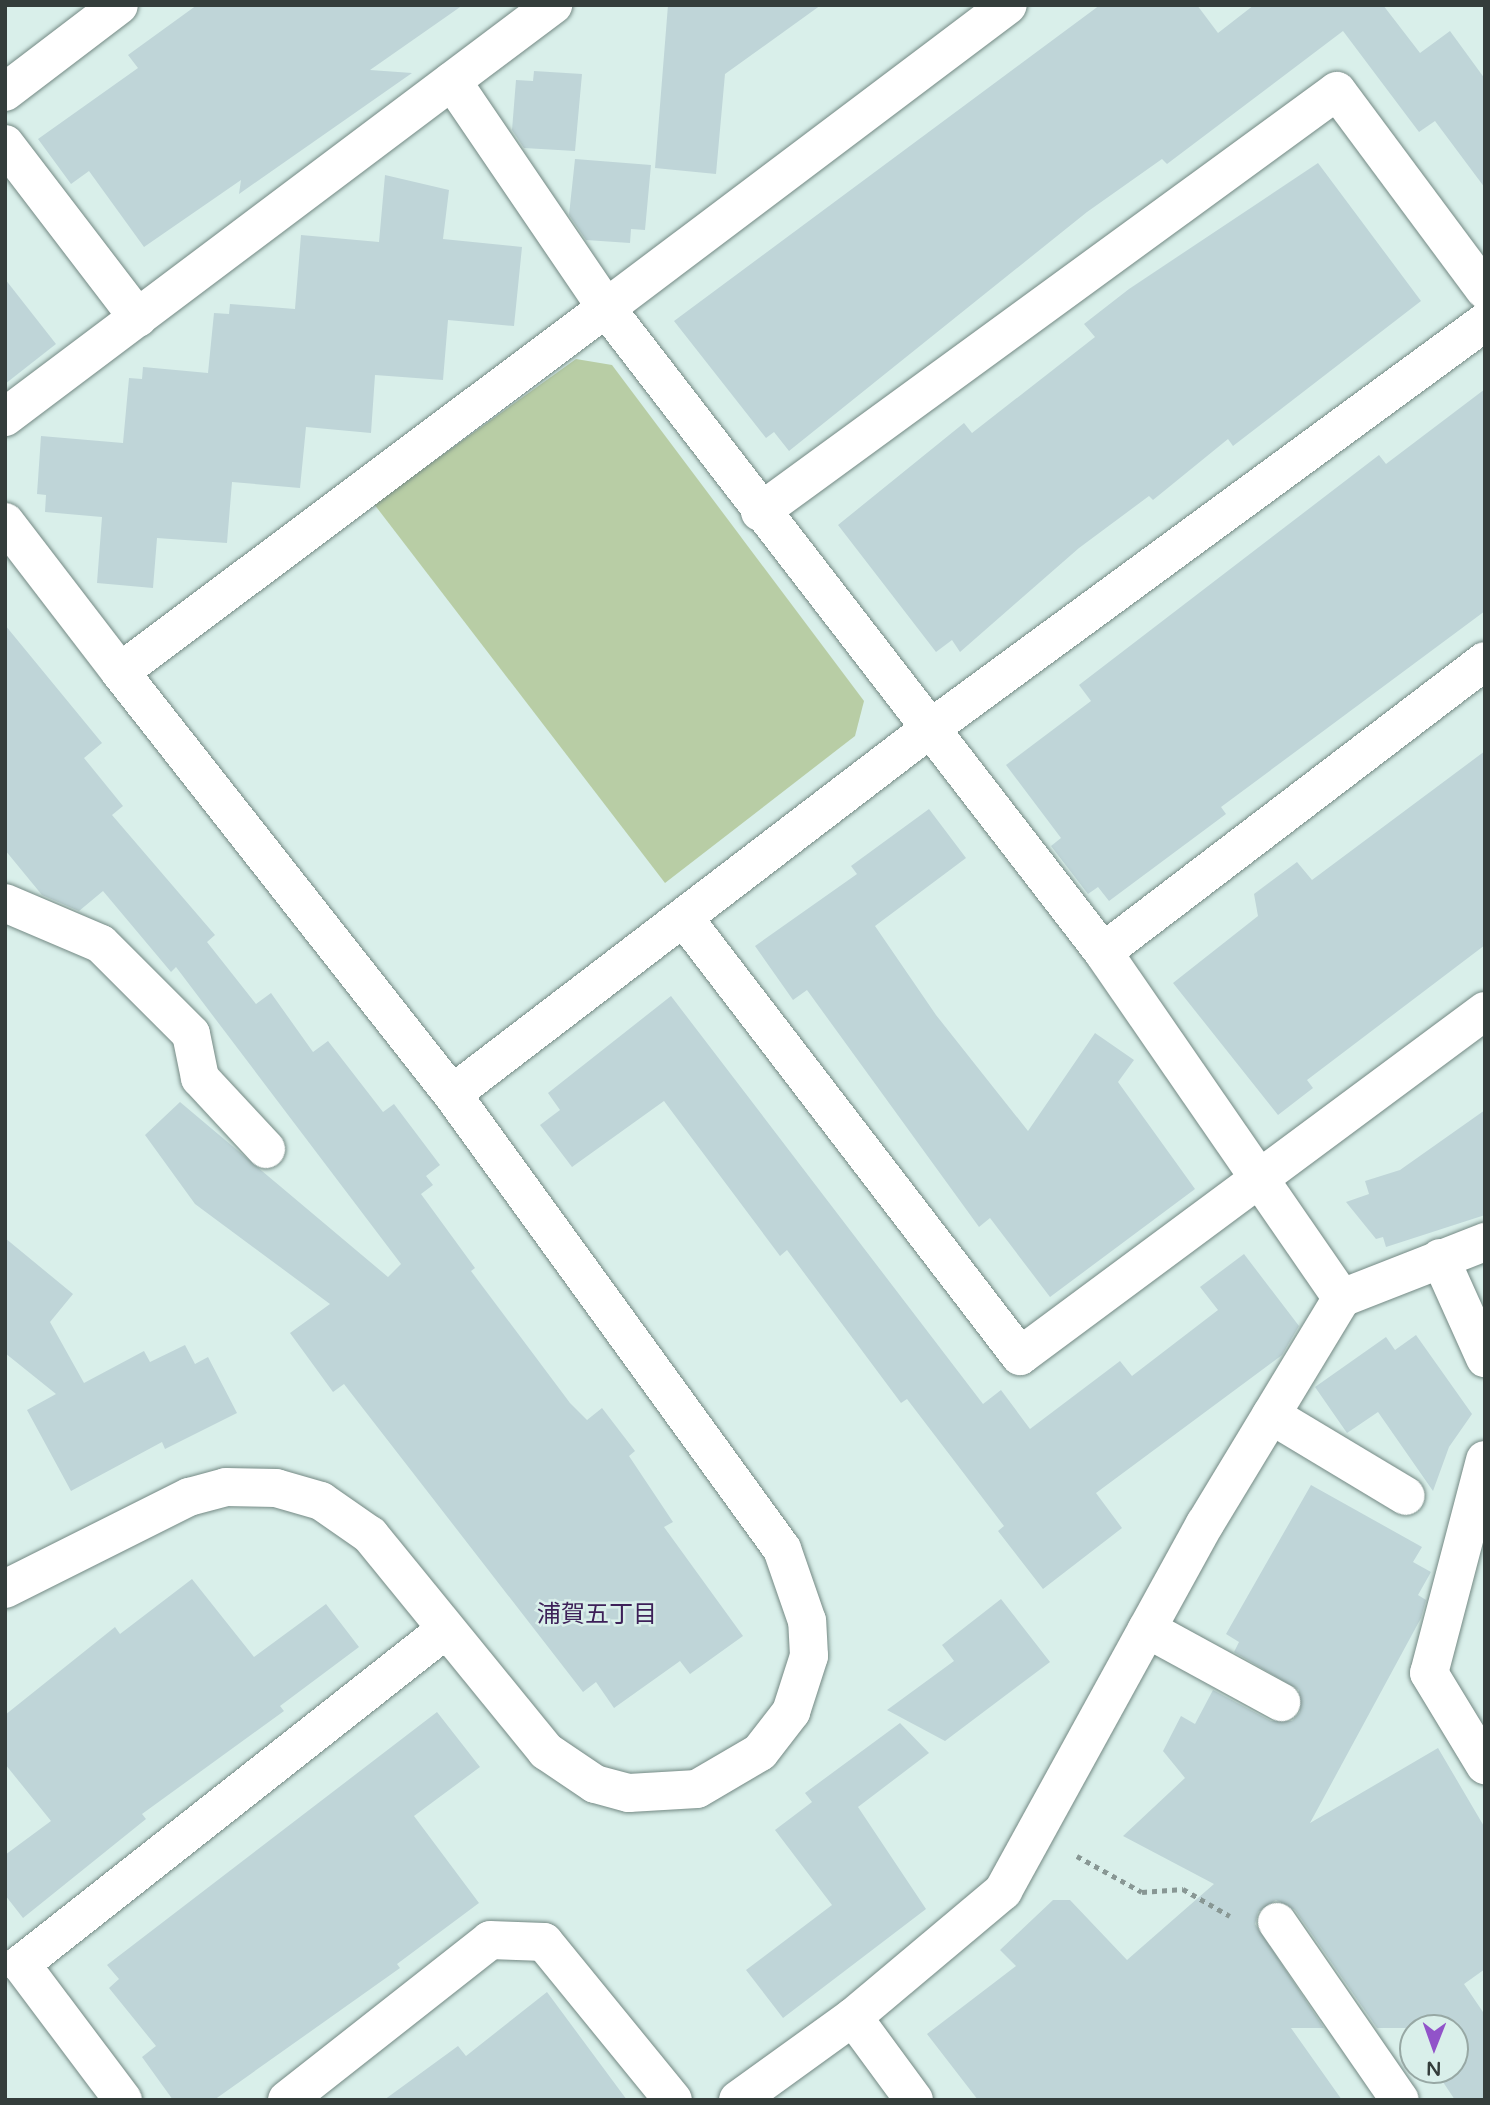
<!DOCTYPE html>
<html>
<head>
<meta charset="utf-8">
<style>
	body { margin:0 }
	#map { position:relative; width:1490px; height:2105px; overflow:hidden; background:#d9efea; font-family:"Varela Round","Noto Sans JP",sans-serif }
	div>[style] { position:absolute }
	.green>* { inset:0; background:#b8cda5 }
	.building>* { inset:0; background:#bfd5d8 }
	.path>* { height:4.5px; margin-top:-2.25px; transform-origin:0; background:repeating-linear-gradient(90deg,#889794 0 5px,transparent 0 10px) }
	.roads { filter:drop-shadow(0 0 2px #748984) drop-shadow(0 0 2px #748984) }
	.minor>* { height:38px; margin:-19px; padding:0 19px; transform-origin:19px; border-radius:19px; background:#fff }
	span { translate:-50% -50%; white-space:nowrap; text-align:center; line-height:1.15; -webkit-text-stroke:5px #d9efea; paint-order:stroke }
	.neighbourhood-label { font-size:24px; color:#3d2058 }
	.frame { position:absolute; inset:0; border:7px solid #343d3b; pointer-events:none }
	.north { position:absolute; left:1399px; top:2014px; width:70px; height:70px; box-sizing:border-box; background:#d9efea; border:2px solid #97a8a4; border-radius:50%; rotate:181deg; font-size:19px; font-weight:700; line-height:28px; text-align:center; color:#343d3b }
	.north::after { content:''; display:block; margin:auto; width:24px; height:32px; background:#9153c9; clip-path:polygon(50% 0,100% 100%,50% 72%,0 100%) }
</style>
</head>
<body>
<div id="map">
	<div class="green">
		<div style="clip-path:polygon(576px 359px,612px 365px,864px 701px,855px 736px,665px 883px,374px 504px)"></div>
	</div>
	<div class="building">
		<div style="clip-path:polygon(197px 5px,463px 5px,370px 70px,412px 73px,239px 194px,241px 180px,144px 247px,89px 171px,71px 184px,38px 139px,138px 68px,128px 55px)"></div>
		<div style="clip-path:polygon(668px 5px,821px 5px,725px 74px,716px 174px,655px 168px)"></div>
		<div style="clip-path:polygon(1100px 5px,1197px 5px,1218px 33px,1254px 5px,1383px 5px,1420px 53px,1450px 31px,1485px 79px,1485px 188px,1435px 121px,1419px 132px,1343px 31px,1167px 164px,1162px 159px,1087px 212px,789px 451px,774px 432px,766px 438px,674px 321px)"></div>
		<div style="clip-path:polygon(534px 71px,582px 74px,575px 151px,524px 148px,512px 130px,516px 80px,533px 81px)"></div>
		<div style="clip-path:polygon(575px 159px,651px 165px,645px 230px,631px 229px,630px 243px,586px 240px,569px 215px)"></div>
		<div style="clip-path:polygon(1318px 163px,1421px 301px,1233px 446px,1228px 439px,1153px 500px,1149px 496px,1079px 548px,960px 652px,952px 640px,936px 652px,838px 525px,964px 423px,972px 433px,1095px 337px,1084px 324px,1129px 289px)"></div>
		<div style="clip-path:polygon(385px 175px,449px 190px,443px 239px,522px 247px,514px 326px,448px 320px,443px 380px,375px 375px,371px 433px,306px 427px,300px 488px,232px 482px,227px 543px,157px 538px,153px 588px,97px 583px,102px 517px,45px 512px,46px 495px,37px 494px,41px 436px,123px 443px,129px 378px,142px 379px,143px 367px,208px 373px,214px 313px,229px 314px,230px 304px,295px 309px,301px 235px,379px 242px)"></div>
		<div style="clip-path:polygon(5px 279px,56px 344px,5px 384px)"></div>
		<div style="clip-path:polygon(1485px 389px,1485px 611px,1221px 807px,1226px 814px,1109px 901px,1098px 887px,1088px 894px,1051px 846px,1061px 838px,1006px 765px,1091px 701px,1079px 685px,1379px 455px,1386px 464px)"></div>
		<div style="clip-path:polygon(5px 625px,102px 743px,84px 758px,123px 806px,112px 815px,215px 935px,207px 942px,256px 1004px,271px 993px,313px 1052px,328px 1041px,383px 1112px,394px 1104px,440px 1165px,426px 1176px,433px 1185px,421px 1194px,475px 1268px,471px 1271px,570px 1403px,587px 1420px,602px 1408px,635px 1451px,629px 1456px,673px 1522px,664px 1527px,743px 1636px,690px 1674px,680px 1661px,614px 1708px,596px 1682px,583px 1692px,344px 1384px,333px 1392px,290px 1333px,330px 1304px,195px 1204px,145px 1135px,180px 1102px,388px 1277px,401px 1264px,176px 967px,171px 972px,103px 891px,79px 911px,42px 895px,5px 850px)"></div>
		<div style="clip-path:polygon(1485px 751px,1485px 945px,1307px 1080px,1313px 1088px,1278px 1115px,1173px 983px,1258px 916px,1254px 894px,1297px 862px,1312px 880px)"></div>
		<div style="clip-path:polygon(929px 809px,966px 858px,875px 926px,936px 1015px,1028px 1131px,1095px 1033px,1134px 1060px,1118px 1082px,1195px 1189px,1050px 1297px,990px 1218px,979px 1227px,807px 990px,793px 1000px,755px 946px,857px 874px,851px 866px)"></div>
		<div style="clip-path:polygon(671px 996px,983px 1404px,1001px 1390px,1030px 1429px,1120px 1361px,1132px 1376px,1218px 1310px,1200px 1287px,1244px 1254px,1299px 1326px,1282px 1355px,1096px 1493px,1122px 1528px,1043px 1589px,998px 1531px,1004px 1526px,907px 1399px,901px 1403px,787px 1250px,780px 1256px,664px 1101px,572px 1167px,540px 1125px,560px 1110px,548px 1093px)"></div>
		<div style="clip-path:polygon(1485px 1110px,1485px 1215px,1386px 1247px,1383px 1237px,1376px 1239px,1346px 1202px,1369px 1194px,1365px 1181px,1400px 1170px)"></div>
		<div style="clip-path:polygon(5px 1238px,73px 1294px,50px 1322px,84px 1383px,144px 1351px,150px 1362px,185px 1345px,195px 1364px,208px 1357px,237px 1413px,165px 1449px,162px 1442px,71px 1491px,27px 1410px,56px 1394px,5px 1353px)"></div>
		<div style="clip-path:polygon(1416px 1335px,1472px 1414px,1449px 1447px,1433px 1491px,1378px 1412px,1347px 1433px,1315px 1387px,1386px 1337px,1395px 1350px)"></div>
		<div style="clip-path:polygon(1311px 1485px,1422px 1547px,1413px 1562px,1431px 1572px,1418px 1595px,1426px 1600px,1421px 1618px,1310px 1823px,1438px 1748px,1485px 1828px,1485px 1969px,1464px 1984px,1485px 2015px,1485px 2100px,1455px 2100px,1435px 2070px,1455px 2070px,1455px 2028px,1413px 2028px,1413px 2038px,1406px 2028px,1377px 2028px,1295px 1910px,1276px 1900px,1258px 1912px,1255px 1924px,1324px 2028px,1291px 2028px,1342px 2100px,978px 2100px,927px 2034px,1016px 1966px,1000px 1950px,1053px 1900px,1070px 1900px,1127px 1960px,1214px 1884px,1123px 1836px,1185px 1778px,1163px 1751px,1181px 1716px,1195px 1724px,1213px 1690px,1271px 1721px,1292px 1721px,1300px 1712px,1299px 1690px,1234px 1652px,1239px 1642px,1226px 1634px)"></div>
		<div style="clip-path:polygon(192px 1579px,254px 1657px,326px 1604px,359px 1647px,280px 1706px,284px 1711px,142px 1814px,146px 1819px,23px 1918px,5px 1895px,5px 1855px,51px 1821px,5px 1764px,5px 1715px,115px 1627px,120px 1634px)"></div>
		<div style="clip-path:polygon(1001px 1599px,1050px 1662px,945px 1741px,887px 1710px,954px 1661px,942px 1645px)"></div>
		<div style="clip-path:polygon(437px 1712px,480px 1767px,414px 1816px,479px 1903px,397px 1964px,400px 1968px,214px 2100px,173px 2100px,142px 2057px,156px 2046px,109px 1988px,119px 1979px,107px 1965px)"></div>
		<div style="clip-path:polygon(900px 1723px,929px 1753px,858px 1807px,926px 1909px,783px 2018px,746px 1970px,832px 1905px,775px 1830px,812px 1802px,805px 1793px)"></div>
		<div style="clip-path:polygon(547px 1992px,627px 2100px,384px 2100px,458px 2046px,466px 2056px)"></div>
	</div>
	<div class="path">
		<div style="left:1077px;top:1856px;width:74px;rotate:29deg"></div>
		<div style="left:1142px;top:1892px;width:41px;rotate:-4.2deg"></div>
		<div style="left:1183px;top:1889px;width:54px;rotate:29.9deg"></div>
	</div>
	<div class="roads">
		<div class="minor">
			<div style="left:452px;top:81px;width:274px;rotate:55.8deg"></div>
			<div style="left:606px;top:308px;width:503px;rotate:-37.01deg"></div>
			<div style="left:5px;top:92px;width:143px;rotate:-37.3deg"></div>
			<div style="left:5px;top:144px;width:219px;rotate:52.6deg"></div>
			<div style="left:5px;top:417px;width:686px;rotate:-36.94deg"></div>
			<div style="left:760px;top:512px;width:714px;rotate:-36.12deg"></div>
			<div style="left:1337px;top:91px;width:248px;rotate:53.4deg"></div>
			<div style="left:5px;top:522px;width:189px;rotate:52.5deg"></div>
			<div style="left:5px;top:903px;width:104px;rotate:23.1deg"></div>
			<div style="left:101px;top:944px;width:127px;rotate:45deg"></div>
			<div style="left:191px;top:1034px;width:45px;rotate:78.4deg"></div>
			<div style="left:200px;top:1078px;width:97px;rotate:47.1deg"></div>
			<div style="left:684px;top:918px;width:552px;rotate:52.51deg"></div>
			<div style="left:1020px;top:1356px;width:579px;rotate:-36.57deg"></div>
			<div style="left:1103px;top:952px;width:480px;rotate:-37.3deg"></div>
			<div style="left:452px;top:1094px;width:598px;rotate:-37.39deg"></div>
			<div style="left:927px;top:731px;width:692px;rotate:-36.24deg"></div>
			<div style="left:1440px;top:1258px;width:110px;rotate:65.8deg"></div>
			<div style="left:1271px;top:1415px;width:157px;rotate:31deg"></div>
			<div style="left:1485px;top:1460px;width:220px;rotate:104.7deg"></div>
			<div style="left:1429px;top:1673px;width:108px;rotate:58.7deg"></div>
			<div style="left:5px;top:1589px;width:206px;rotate:-26.6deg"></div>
			<div style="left:189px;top:1497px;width:38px;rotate:-15deg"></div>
			<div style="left:226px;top:1487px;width:50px;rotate:1.1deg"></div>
			<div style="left:276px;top:1488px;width:47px;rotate:16.1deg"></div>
			<div style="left:321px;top:1501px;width:60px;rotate:34.8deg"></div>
			<div style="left:370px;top:1535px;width:279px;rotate:50.8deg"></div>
			<div style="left:546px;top:1751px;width:59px;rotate:34deg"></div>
			<div style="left:595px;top:1784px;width:35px;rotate:15deg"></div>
			<div style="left:629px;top:1793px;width:68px;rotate:-3.4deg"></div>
			<div style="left:697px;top:1789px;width:73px;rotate:-30.4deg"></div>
			<div style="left:760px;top:1752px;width:51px;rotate:-52.2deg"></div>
			<div style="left:791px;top:1712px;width:59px;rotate:-72.2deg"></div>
			<div style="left:809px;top:1656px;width:35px;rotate:-93deg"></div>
			<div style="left:807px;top:1621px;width:76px;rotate:-109.1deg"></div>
			<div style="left:782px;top:1549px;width:562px;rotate:-125.95deg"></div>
			<div style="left:452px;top:1094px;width:537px;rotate:-128.19deg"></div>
			<div style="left:120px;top:672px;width:607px;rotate:-36.83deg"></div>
			<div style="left:606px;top:308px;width:813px;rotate:52.34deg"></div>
			<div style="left:1103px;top:952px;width:421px;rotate:55.4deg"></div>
			<div style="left:1147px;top:1629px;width:153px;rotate:28.6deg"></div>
			<div style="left:1277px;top:1922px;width:216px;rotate:55.4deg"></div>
			<div style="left:853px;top:2017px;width:103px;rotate:53.7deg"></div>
			<div style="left:123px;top:2100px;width:170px;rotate:-126.9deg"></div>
			<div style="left:21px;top:1964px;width:538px;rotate:-38.21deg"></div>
			<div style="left:287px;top:2100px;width:258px;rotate:-38.2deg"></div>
			<div style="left:490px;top:1940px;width:54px;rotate:2.1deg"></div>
			<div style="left:544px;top:1942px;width:204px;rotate:50.8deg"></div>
			<div style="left:738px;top:2100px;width:142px;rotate:-35.8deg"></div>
			<div style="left:853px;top:2017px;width:196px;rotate:-40deg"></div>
			<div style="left:1003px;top:1891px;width:419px;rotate:-61.2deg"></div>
			<div style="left:1205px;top:1524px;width:264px;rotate:-58.8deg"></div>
			<div style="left:1342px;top:1298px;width:154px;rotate:-21.4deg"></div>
		</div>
	</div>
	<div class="neighbourhood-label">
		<span style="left:597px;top:1615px">浦賀五丁目</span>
	</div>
	<div class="frame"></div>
	<div class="north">N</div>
</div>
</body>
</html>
